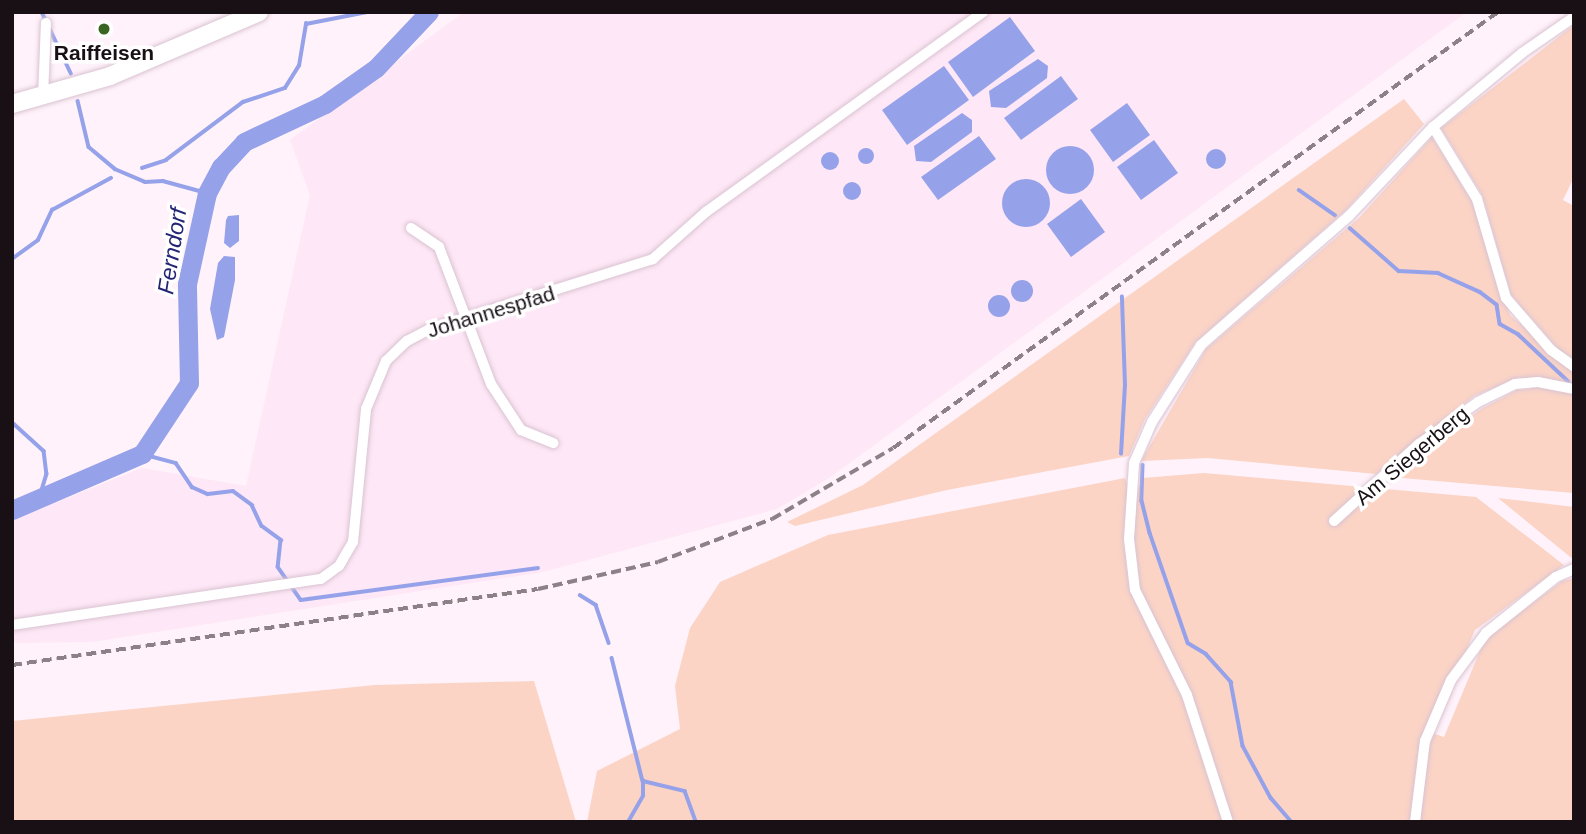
<!DOCTYPE html>
<html>
<head>
<meta charset="utf-8">
<style>
	body { margin:0 }
	#map { position:relative; width:1586px; height:834px; overflow:hidden; background:#fff2fa; font-family:Helvetica,sans-serif }
	div>[style] { position:absolute }
	.built>* { inset:0; background:#fee7f6 }
	.green>* { inset:0; background:#fbd4c6 }
	.water>* { inset:0; background:#95a2ea }
	.round { border-radius:50% }
	.stream>* { height:3.5px; margin:-1.75px; padding:0 1.75px; transform-origin:1.75px; border-radius:1.75px; background:#95a2ea }
	.river>* { height:19px; margin:-9.5px; padding:0 9.5px; transform-origin:9.5px; border-radius:9.5px; background:#95a2ea }
	.roads { filter:drop-shadow(0 0 2px #d9c3d1) drop-shadow(0 0 2px #d9c3d1) }
	.minor>* { height:10px; margin:-5px; padding:0 5px; transform-origin:5px; border-radius:5px; background:#fff }
	.primary>* { height:18px; margin:-9px; padding:0 9px; transform-origin:9px; border-radius:9px; background:#fff }
	.rail>* { height:3.5px; margin-top:-1.75px; transform-origin:0; background:repeating-linear-gradient(90deg,#8b8187 0 10px,transparent 0 15px) }
	.dots>* { width:19px; height:19px; translate:-50% -50%; box-sizing:border-box; border:4px solid #fff; border-radius:50% }
	span { translate:-50% -50%; white-space:nowrap; text-align:center; line-height:1.15; -webkit-text-stroke:7px #fff; paint-order:stroke }
	.poi-label { font-size:21px; color:#181015; font-weight:700 }
	.street-label { font-size:21px; color:#181015 }
	.water-label { font-size:23px; color:#242476; font-style:italic }
	.frame { position:absolute; inset:0; border:14px solid #181015; pointer-events:none }
</style>
</head>
<body>
<div id="map">
	<div class="built">
		<div style="clip-path:polygon(464px 12px,1467px 12px,829px 478px,777px 509px,543px 572px,92px 642px,12px 643px,12px 520px,142px 468px,246px 486px,310px 195px,290px 140px)"></div>
	</div>
	<div class="green">
		<div style="clip-path:polygon(1574px 25px,1574px 177px,1563px 200px,1574px 206px,1574px 359px,1559px 350px,1511px 295px,1482px 195px,1441px 128px)"></div>
		<div style="clip-path:polygon(1404px 99px,1424px 124px,1345px 211px,1195px 343px,1145px 419px,1129px 456px,947px 490px,795px 526px,787px 522px,863px 485px)"></div>
		<div style="clip-path:polygon(1432px 137px,1472px 201px,1510px 315px,1574px 371px,1574px 493px,1391px 477px,1481px 409px,1517px 390px,1531px 389px,1520px 377px,1474px 396px,1376px 474px,1208px 458px,1141px 461px,1206px 349px,1359px 218px)"></div>
		<div style="clip-path:polygon(1204px 473px,1476px 497px,1564px 565px,1475px 630px,1432px 733px,1444px 737px,1485px 639px,1562px 581px,1574px 578px,1574px 822px,587px 822px,597px 771px,680px 729px,675px 686px,690px 628px,720px 582px,828px 535px,1125px 478px,1133px 501px,1143px 478px)"></div>
		<div style="clip-path:polygon(1498px 498px,1574px 507px,1574px 560px)"></div>
		<div style="clip-path:polygon(534px 681px,576px 822px,12px 822px,12px 721px,375px 685px)"></div>
	</div>
	<div class="water">
		<div style="clip-path:polygon(1010px 17px,1035px 51px,973px 97px,948px 62px)"></div>
		<div style="clip-path:polygon(1038px 59px,1048px 66px,1047px 78px,1006px 108px,991px 107px,989px 91px)"></div>
		<div style="clip-path:polygon(944px 66px,969px 100px,907px 145px,882px 110px)"></div>
		<div style="clip-path:polygon(1061px 76px,1078px 99px,1021px 140px,1004px 118px)"></div>
		<div style="clip-path:polygon(1127px 103px,1150px 135px,1113px 162px,1090px 130px)"></div>
		<div style="clip-path:polygon(962px 113px,972px 120px,972px 132px,931px 162px,916px 161px,914px 146px)"></div>
		<div style="clip-path:polygon(979px 136px,996px 159px,938px 200px,921px 177px)"></div>
		<div style="clip-path:polygon(1154px 140px,1178px 173px,1141px 200px,1117px 167px)"></div>
		<div class="round" style="left:1046px;top:146px;width:48px;height:48px"></div>
		<div class="round" style="left:858px;top:148px;width:16px;height:16px"></div>
		<div class="round" style="left:1206px;top:149px;width:20px;height:20px"></div>
		<div class="round" style="left:821px;top:152px;width:18px;height:18px"></div>
		<div class="round" style="left:1002px;top:179px;width:48px;height:48px"></div>
		<div class="round" style="left:843px;top:182px;width:18px;height:18px"></div>
		<div style="clip-path:polygon(1081px 199px,1105px 232px,1071px 257px,1047px 224px)"></div>
		<div style="clip-path:polygon(239px 215px,239px 241px,230px 248px,224px 243px,226px 220px,228px 216px)"></div>
		<div style="clip-path:polygon(224px 256px,235px 257px,235px 280px,224px 337px,217px 340px,210px 309px,218px 263px)"></div>
		<div class="round" style="left:1011px;top:280px;width:22px;height:22px"></div>
		<div class="round" style="left:988px;top:295px;width:22px;height:22px"></div>
	</div>
	<div class="stream">
		<div style="left:42px;top:12px;width:68px;rotate:64.6deg"></div>
		<div style="left:78px;top:101px;width:47px;rotate:76.6deg"></div>
		<div style="left:89px;top:147px;width:34px;rotate:40deg"></div>
		<div style="left:115px;top:169px;width:33px;rotate:23deg"></div>
		<div style="left:145px;top:182px;width:18px;rotate:-3deg"></div>
		<div style="left:163px;top:181px;width:46px;rotate:15.3deg"></div>
		<div style="left:142px;top:168px;width:25px;rotate:-18deg"></div>
		<div style="left:166px;top:160px;width:96px;rotate:-37deg"></div>
		<div style="left:243px;top:102px;width:44px;rotate:-18.4deg"></div>
		<div style="left:285px;top:88px;width:26px;rotate:-58deg"></div>
		<div style="left:299px;top:66px;width:43px;rotate:-80.5deg"></div>
		<div style="left:306px;top:24px;width:62px;rotate:-11.1deg"></div>
		<div style="left:1299px;top:190px;width:44px;rotate:34.8deg"></div>
		<div style="left:1350px;top:228px;width:65px;rotate:41.3deg"></div>
		<div style="left:1399px;top:271px;width:39px;rotate:3deg"></div>
		<div style="left:1438px;top:273px;width:46px;rotate:24.3deg"></div>
		<div style="left:1480px;top:292px;width:21px;rotate:37deg"></div>
		<div style="left:1497px;top:305px;width:19px;rotate:81deg"></div>
		<div style="left:1500px;top:324px;width:21px;rotate:29deg"></div>
		<div style="left:1518px;top:334px;width:69px;rotate:43.2deg"></div>
		<div style="left:12px;top:259px;width:32px;rotate:-36deg"></div>
		<div style="left:38px;top:240px;width:33px;rotate:-65deg"></div>
		<div style="left:52px;top:210px;width:67px;rotate:-28.5deg"></div>
		<div style="left:12px;top:422px;width:43px;rotate:42.2deg"></div>
		<div style="left:44px;top:451px;width:23px;rotate:83deg"></div>
		<div style="left:47px;top:474px;width:28px;rotate:107deg"></div>
		<div style="left:142px;top:454px;width:35px;rotate:15deg"></div>
		<div style="left:176px;top:463px;width:29px;rotate:56deg"></div>
		<div style="left:192px;top:487px;width:17px;rotate:24deg"></div>
		<div style="left:208px;top:494px;width:25px;rotate:-7deg"></div>
		<div style="left:233px;top:491px;width:24px;rotate:36deg"></div>
		<div style="left:252px;top:505px;width:23px;rotate:65deg"></div>
		<div style="left:262px;top:526px;width:24px;rotate:36deg"></div>
		<div style="left:281px;top:540px;width:27px;rotate:96deg"></div>
		<div style="left:278px;top:567px;width:40px;rotate:55.1deg"></div>
		<div style="left:301px;top:600px;width:239px;rotate:-7.7deg"></div>
		<div style="left:1121px;top:454px;width:69px;rotate:-86.7deg"></div>
		<div style="left:1125px;top:385px;width:88px;rotate:-92deg"></div>
		<div style="left:1143px;top:465px;width:36px;rotate:92deg"></div>
		<div style="left:1142px;top:501px;width:33px;rotate:76deg"></div>
		<div style="left:1150px;top:533px;width:116px;rotate:70.9deg"></div>
		<div style="left:1188px;top:643px;width:21px;rotate:31deg"></div>
		<div style="left:1206px;top:654px;width:38px;rotate:48deg"></div>
		<div style="left:1231px;top:682px;width:65px;rotate:79.4deg"></div>
		<div style="left:1243px;top:746px;width:59px;rotate:61.7deg"></div>
		<div style="left:1271px;top:798px;width:32px;rotate:49deg"></div>
		<div style="left:580px;top:595px;width:19px;rotate:32deg"></div>
		<div style="left:596px;top:605px;width:40px;rotate:71.1deg"></div>
		<div style="left:612px;top:658px;width:127px;rotate:75.9deg"></div>
		<div style="left:643px;top:781px;width:43px;rotate:13.4deg"></div>
		<div style="left:685px;top:791px;width:33px;rotate:70deg"></div>
		<div style="left:628px;top:822px;width:30px;rotate:-60deg"></div>
		<div style="left:643px;top:796px;width:15px;rotate:-90deg"></div>
	</div>
	<div class="river">
		<div style="left:12px;top:510px;width:142px;rotate:-23.3deg"></div>
		<div style="left:142px;top:454px;width:85px;rotate:-56.5deg"></div>
		<div style="left:189px;top:383px;width:99px;rotate:-91.2deg"></div>
		<div style="left:187px;top:284px;width:93px;rotate:-77.6deg"></div>
		<div style="left:207px;top:193px;width:30px;rotate:-62deg"></div>
		<div style="left:221px;top:167px;width:34px;rotate:-47deg"></div>
		<div style="left:244px;top:142px;width:89px;rotate:-25.1deg"></div>
		<div style="left:325px;top:104px;width:62px;rotate:-35.2deg"></div>
		<div style="left:376px;top:68px;width:77px;rotate:-46.6deg"></div>
	</div>
	<div class="roads">
		<div class="minor">
			<div style="left:43px;top:97px;width:74px;rotate:-87.7deg"></div>
			<div style="left:1433px;top:127px;width:84px;rotate:58.6deg"></div>
			<div style="left:1477px;top:199px;width:103px;rotate:73.7deg"></div>
			<div style="left:1506px;top:298px;width:69px;rotate:49.1deg"></div>
			<div style="left:1551px;top:350px;width:29px;rotate:36deg"></div>
			<div style="left:411px;top:228px;width:34px;rotate:34deg"></div>
			<div style="left:439px;top:247px;width:147px;rotate:69.2deg"></div>
			<div style="left:491px;top:384px;width:55px;rotate:56.9deg"></div>
			<div style="left:521px;top:430px;width:35px;rotate:22deg"></div>
			<div style="left:1334px;top:521px;width:115px;rotate:-42.2deg"></div>
			<div style="left:1419px;top:444px;width:72px;rotate:-35.4deg"></div>
			<div style="left:1478px;top:402px;width:41px;rotate:-25.9deg"></div>
			<div style="left:1515px;top:384px;width:23px;rotate:-5deg"></div>
			<div style="left:1538px;top:382px;width:37px;rotate:11deg"></div>
			<div style="left:12px;top:625px;width:312px;rotate:-8.5deg"></div>
			<div style="left:321px;top:579px;width:22px;rotate:-36deg"></div>
			<div style="left:339px;top:566px;width:28px;rotate:-60deg"></div>
			<div style="left:353px;top:542px;width:134px;rotate:-84.4deg"></div>
			<div style="left:366px;top:409px;width:52px;rotate:-67.4deg"></div>
			<div style="left:386px;top:361px;width:29px;rotate:-44deg"></div>
			<div style="left:407px;top:341px;width:26px;rotate:-28deg"></div>
			<div style="left:430px;top:329px;width:234px;rotate:-17.4deg"></div>
			<div style="left:653px;top:259px;width:71px;rotate:-41.6deg"></div>
			<div style="left:706px;top:212px;width:342px;rotate:-35.8deg"></div>
			<div style="left:1228px;top:822px;width:133px;rotate:-107.9deg"></div>
			<div style="left:1187px;top:695px;width:117px;rotate:-116.3deg"></div>
			<div style="left:1135px;top:590px;width:51px;rotate:-96.7deg"></div>
			<div style="left:1129px;top:539px;width:76px;rotate:-86.2deg"></div>
			<div style="left:1134px;top:463px;width:45px;rotate:-66.3deg"></div>
			<div style="left:1152px;top:422px;width:91px;rotate:-57.5deg"></div>
			<div style="left:1201px;top:345px;width:196px;rotate:-41.1deg"></div>
			<div style="left:1349px;top:216px;width:122px;rotate:-46.7deg"></div>
			<div style="left:1433px;top:127px;width:116px;rotate:-39.7deg"></div>
			<div style="left:1522px;top:53px;width:63px;rotate:-34.7deg"></div>
			<div style="left:1415px;top:822px;width:82px;rotate:-83deg"></div>
			<div style="left:1425px;top:741px;width:66px;rotate:-66.9deg"></div>
			<div style="left:1451px;top:680px;width:59px;rotate:-53.3deg"></div>
			<div style="left:1486px;top:633px;width:90px;rotate:-38.7deg"></div>
			<div style="left:1556px;top:577px;width:20px;rotate:-24deg"></div>
		</div>
		<div class="primary">
			<div style="left:12px;top:104px;width:102px;rotate:-15.9deg"></div>
			<div style="left:110px;top:76px;width:162px;rotate:-23.2deg"></div>
		</div>
	</div>
	<div class="rail">
		<div style="left:12px;top:665px;width:531px;rotate:-8.22deg"></div>
		<div style="left:538px;top:589px;width:123px;rotate:-12.7deg"></div>
		<div style="left:658px;top:562px;width:122px;rotate:-20.7deg"></div>
		<div style="left:772px;top:519px;width:140px;rotate:-30.4deg"></div>
		<div style="left:893px;top:448px;width:746px;rotate:-35.78deg"></div>
	</div>
	<div class="dots">
		<div style="left:104px;top:29px;background:#3a6624"></div>
	</div>
	<div class="poi-label">
		<span style="left:104px;top:53px">Raiffeisen</span>
	</div>
	<div class="street-label">
		<span style="left:491px;top:312px;rotate:-17deg">Johannespfad</span>
		<span style="left:1412px;top:456px;rotate:-40deg">Am Siegerberg</span>
	</div>
	<div class="water-label">
		<span style="left:172px;top:251px;rotate:-81deg">Ferndorf</span>
	</div>
	<div class="frame"></div>
</div>
</body>
</html>
